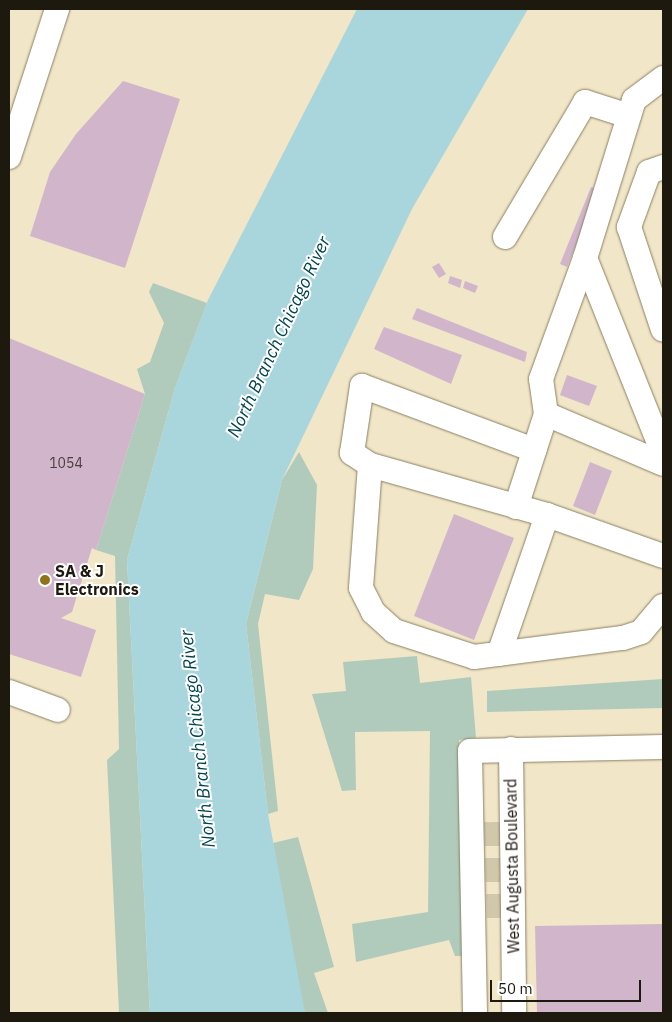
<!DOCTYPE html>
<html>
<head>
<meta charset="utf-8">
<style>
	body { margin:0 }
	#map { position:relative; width:672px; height:1022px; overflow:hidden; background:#f1e6c7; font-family:"IBM Plex Sans",sans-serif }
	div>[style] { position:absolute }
	.green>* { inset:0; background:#b0cbbc }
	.water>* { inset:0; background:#a9d5dc }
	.building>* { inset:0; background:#d1b6cb }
	.minor-tunnel>* { height:24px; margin-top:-12px; transform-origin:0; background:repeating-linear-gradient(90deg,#d1c7ab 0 24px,transparent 0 36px) }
	.roads { filter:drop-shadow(0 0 1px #8a8064) drop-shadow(0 0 1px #8a8064) }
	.minor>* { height:24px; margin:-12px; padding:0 12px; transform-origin:12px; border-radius:12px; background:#fff }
	.dots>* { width:14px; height:14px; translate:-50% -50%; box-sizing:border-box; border:2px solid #fff; border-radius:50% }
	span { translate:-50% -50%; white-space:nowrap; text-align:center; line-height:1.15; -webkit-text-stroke:4px #fff; paint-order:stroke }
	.number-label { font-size:14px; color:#4b403d }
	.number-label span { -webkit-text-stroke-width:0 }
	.poi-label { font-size:16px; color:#1e190e; font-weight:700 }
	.left { translate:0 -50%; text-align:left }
	.street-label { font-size:16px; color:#1e190e }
	.water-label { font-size:18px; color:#00444c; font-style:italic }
	.frame { position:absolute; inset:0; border:10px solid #1e190e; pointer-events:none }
	.scale { position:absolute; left:490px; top:980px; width:151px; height:22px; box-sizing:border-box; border:2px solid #1e190e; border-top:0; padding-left:6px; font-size:15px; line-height:18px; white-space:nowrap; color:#1e190e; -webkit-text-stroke:4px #fff; paint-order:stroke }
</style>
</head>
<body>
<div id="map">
	<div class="green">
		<div style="clip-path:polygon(153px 283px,207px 303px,175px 388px,127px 560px,150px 1013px,119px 1013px,107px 760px,119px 749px,115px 556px,96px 550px,145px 394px,137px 369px,150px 362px,164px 323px,149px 292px)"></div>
		<div style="clip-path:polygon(299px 452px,317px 485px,313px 569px,299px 600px,265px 594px,258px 624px,278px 811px,268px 814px,246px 624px,282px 480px)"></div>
		<div style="clip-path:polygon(417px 656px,420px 683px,471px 677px,476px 738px,459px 740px,463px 956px,455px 956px,449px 940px,356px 962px,352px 924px,428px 912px,430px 731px,355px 732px,356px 790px,342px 791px,312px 694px,346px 691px,343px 662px)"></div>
		<div style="clip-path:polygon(663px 679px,663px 708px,487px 712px,487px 691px)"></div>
		<div style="clip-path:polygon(298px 837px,334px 967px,314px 973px,328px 1013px,305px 1013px,301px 1000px,273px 843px)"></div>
	</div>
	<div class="water">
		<div style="clip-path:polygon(357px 9px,528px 9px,412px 209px,282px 480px,246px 624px,268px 814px,305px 1013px,150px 1013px,127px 560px,175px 388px,208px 300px)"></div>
	</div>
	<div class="building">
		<div style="clip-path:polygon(123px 81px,180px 99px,125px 268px,30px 236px,50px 172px,76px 134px)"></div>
		<div style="clip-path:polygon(591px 187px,599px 189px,567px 267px,560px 264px)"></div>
		<div style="clip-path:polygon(439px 263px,446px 274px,439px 278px,432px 267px)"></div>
		<div style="clip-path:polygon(450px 276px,462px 280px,460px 288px,448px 283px)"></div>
		<div style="clip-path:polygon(465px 281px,478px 286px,475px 293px,463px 288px)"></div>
		<div style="clip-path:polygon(417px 308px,527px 352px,525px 362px,412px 319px)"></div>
		<div style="clip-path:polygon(384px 327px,462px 355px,451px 384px,374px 349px)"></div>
		<div style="clip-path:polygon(9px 338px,145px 394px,96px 550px,92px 548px,72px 612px,61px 618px,96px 630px,81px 677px,9px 654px)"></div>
		<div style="clip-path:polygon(567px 375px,597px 386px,589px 406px,560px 395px)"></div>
		<div style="clip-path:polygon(590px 462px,612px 471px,595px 515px,573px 506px)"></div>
		<div style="clip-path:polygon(454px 514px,514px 538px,474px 640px,414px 616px)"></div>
		<div style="clip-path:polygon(663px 924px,663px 1013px,537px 1013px,535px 926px)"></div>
	</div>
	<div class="minor-tunnel">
		<div style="left:496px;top:822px;width:101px;rotate:88.3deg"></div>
	</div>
	<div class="roads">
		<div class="minor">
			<div style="left:663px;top:78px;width:36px;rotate:143deg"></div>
			<div style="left:634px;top:100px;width:165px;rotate:107.2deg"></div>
			<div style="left:585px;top:258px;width:210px;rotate:68.2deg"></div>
			<div style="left:9px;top:157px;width:156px;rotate:-72deg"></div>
			<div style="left:663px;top:167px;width:15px;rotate:160deg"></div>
			<div style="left:649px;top:172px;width:59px;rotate:110deg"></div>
			<div style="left:629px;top:227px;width:108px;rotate:71.7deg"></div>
			<div style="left:505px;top:237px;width:157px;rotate:-59.3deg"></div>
			<div style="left:585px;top:102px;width:46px;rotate:17.7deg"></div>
			<div style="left:546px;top:414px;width:35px;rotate:-98deg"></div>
			<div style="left:541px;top:379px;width:129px;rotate:-70deg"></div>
			<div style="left:370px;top:465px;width:22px;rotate:-146deg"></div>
			<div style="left:352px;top:453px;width:68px;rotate:-81.5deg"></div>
			<div style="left:362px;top:386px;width:184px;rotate:20.4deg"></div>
			<div style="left:516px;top:507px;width:98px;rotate:-72.1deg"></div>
			<div style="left:546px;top:414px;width:127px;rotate:23.1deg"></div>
			<div style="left:663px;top:556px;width:123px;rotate:-160.5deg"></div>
			<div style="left:547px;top:515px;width:184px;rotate:-164.2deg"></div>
			<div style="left:370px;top:465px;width:123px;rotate:94.2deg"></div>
			<div style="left:361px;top:588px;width:27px;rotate:63deg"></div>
			<div style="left:373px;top:612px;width:28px;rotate:42deg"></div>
			<div style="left:394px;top:631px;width:84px;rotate:18deg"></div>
			<div style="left:474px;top:657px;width:150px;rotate:-7.3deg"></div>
			<div style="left:623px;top:638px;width:19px;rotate:-18deg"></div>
			<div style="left:641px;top:632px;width:34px;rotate:-50deg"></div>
			<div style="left:499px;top:654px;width:147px;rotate:-70.9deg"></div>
			<div style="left:9px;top:692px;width:52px;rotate:20.2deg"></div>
			<div style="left:511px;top:749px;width:264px;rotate:89.3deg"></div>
			<div style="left:475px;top:1013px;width:262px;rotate:-91.1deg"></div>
			<div style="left:470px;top:751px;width:193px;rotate:-1.2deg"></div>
		</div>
	</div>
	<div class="dots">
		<div style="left:45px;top:580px;background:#907217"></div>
	</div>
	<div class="number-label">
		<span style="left:66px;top:463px">1054</span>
	</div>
	<div class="poi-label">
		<span class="left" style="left:55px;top:580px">SA &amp; J<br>Electronics</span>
	</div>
	<div class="street-label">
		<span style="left:512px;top:866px;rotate:-91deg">West Augusta Boulevard</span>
	</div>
	<div class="water-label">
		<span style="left:279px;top:337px;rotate:-65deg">North Branch Chicago River</span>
		<span style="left:198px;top:739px;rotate:-96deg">North Branch Chicago River</span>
	</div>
	<div class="frame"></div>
	<div class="scale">50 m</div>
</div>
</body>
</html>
